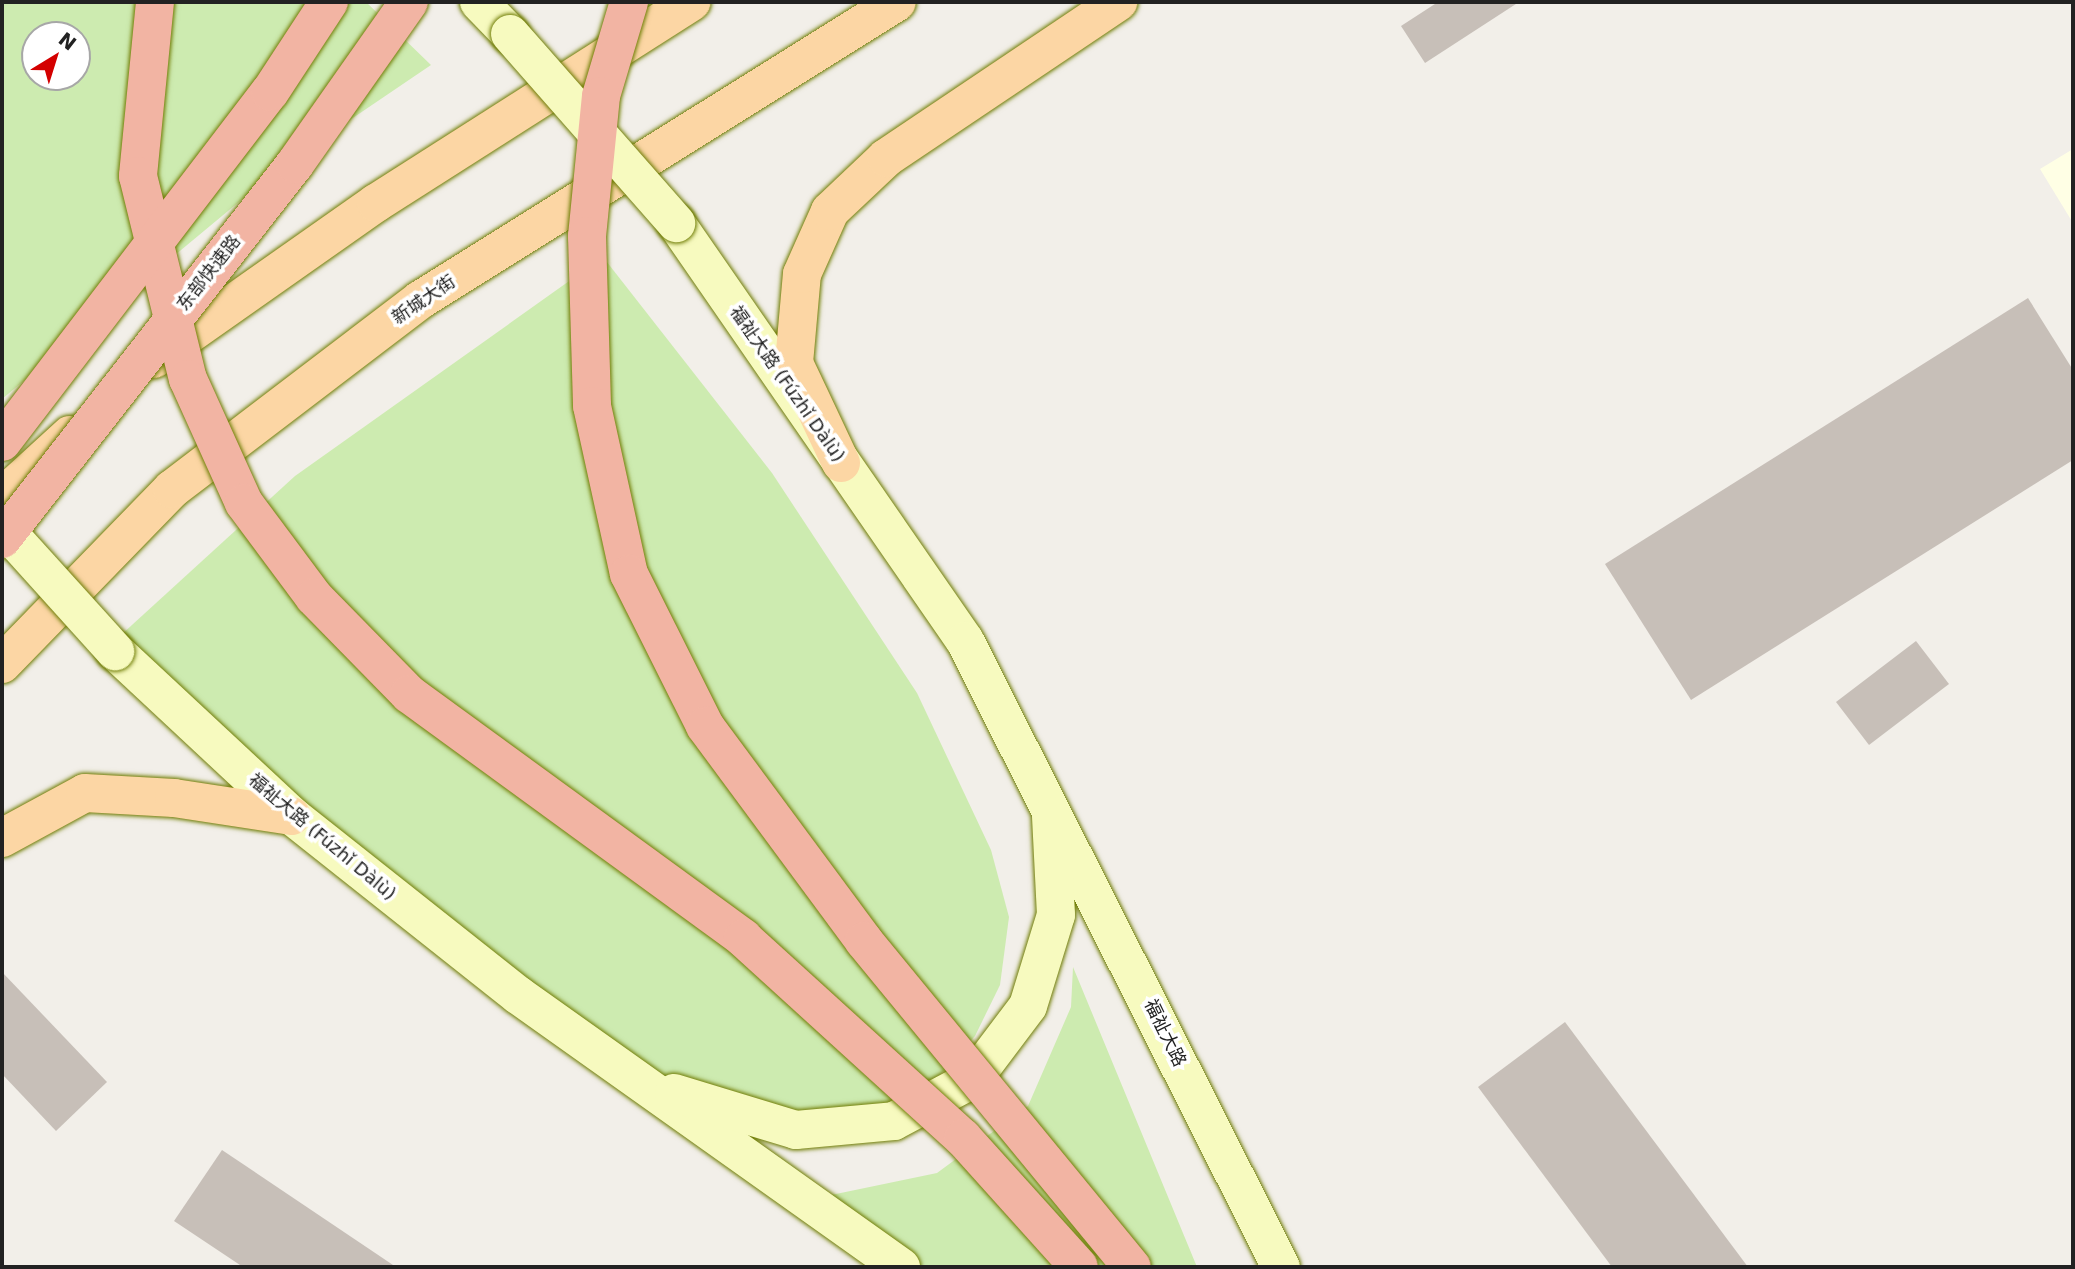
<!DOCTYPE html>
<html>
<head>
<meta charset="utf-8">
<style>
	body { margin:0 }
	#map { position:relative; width:2075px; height:1269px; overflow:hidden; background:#f2efe9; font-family:"DejaVu Sans","Noto Sans SC",sans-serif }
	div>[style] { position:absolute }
	.education>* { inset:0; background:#ffffe5 }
	.grass>* { inset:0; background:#cdebb0 }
	.building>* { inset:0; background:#c7bfb8 }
	.roads { filter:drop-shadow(0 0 2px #707d05) drop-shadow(0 0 2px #707d05) }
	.secondary>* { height:38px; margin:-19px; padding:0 19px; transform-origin:19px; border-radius:19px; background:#f7fabf }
	.primary>* { height:38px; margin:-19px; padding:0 19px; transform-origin:19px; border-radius:19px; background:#fcd6a4 }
	.bridges { filter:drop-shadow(0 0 2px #707d05) drop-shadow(0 0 2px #707d05) }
	.secondary-bridge>* { height:38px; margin:-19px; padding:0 19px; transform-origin:19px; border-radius:19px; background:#f7fabf }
	.trunk-bridge>* { height:38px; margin:-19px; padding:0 19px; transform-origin:19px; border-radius:19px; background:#f2b4a3 }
	span { translate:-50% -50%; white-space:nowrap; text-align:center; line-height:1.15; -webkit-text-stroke:7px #fff; paint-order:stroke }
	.street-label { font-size:18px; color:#222 }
	.frame { position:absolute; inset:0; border:4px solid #222; pointer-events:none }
	.north { position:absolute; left:21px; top:21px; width:70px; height:70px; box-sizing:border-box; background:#fff; border:2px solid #a7a7a7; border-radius:50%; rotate:38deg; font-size:19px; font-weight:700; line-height:28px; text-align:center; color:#222 }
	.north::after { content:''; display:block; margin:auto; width:24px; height:32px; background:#d40000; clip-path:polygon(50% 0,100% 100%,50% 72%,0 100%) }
</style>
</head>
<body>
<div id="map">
	<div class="education">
		<div style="clip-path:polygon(2073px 149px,2073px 223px,2040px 169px)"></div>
	</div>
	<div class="grass">
		<div style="clip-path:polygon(evenodd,2px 2px,366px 2px,431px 65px,282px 166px,2px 399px,2px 2px,35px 35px,77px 35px,77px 77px,35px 77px,35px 35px)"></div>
		<div style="clip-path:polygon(603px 257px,772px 473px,917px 693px,991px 850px,1009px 917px,1000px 985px,975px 1036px,931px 1085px,890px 1115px,705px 1114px,290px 803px,121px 635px,295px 476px)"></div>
		<div style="clip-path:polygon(1073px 967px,1197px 1267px,910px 1267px,807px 1200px,937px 1173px,1028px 1106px,1071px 1007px)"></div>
	</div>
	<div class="building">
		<div style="clip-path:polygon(1438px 2px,1519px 2px,1425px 63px,1401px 26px)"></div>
		<div style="clip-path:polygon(2028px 298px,2073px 370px,2073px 460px,1691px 700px,1605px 564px)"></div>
		<div style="clip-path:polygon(1916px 641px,1949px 684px,1869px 745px,1836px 702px)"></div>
		<div style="clip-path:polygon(2px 972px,107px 1082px,56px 1131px,2px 1074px)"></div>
		<div style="clip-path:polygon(1565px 1022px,1748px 1267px,1612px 1267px,1478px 1087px)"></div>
		<div style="clip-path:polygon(222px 1150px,396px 1267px,243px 1267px,174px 1221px)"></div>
	</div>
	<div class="roads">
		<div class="secondary">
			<div style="left:479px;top:2px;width:45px;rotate:45.9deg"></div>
			<div style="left:676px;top:223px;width:508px;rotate:55.34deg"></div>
			<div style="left:965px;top:641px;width:701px;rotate:63.22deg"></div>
			<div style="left:115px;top:651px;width:242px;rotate:43deg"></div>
			<div style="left:292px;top:816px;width:288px;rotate:38.4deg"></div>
			<div style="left:518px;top:995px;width:470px;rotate:35.4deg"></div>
			<div style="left:674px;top:1093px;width:127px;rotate:16.9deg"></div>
			<div style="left:796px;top:1130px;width:98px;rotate:-5.2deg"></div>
			<div style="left:894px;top:1121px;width:89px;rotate:-28deg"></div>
			<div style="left:973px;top:1079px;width:91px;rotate:-53deg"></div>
			<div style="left:1028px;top:1006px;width:95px;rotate:-72.9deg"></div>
			<div style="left:1056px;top:915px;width:99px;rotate:-92.9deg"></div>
		</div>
		<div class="primary">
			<div style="left:154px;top:359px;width:271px;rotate:-35.1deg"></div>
			<div style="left:376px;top:203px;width:374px;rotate:-32.5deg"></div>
			<div style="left:841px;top:463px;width:110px;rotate:-115.2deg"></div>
			<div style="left:794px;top:363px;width:89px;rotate:-84.9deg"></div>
			<div style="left:802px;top:274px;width:69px;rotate:-66deg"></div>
			<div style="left:830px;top:211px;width:77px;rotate:-43.4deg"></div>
			<div style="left:886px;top:158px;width:280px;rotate:-33.9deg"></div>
			<div style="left:2px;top:497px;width:92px;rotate:-42.4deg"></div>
			<div style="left:2px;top:664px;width:244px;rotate:-45.8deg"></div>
			<div style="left:172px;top:489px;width:312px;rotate:-37.3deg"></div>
			<div style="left:420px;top:300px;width:562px;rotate:-31.99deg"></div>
			<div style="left:2px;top:838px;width:94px;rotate:-28.5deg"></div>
			<div style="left:85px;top:793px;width:89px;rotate:3.2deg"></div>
			<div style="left:174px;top:798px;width:119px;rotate:8.7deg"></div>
		</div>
	</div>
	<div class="bridges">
		<div class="secondary-bridge">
			<div style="left:510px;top:34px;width:252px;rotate:48.7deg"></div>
			<div style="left:2px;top:526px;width:169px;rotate:47.9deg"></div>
		</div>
		<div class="trunk-bridge">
			<div style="left:155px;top:2px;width:175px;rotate:95.6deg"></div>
			<div style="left:138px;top:176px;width:209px;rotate:76.2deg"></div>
			<div style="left:188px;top:379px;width:136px;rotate:65.7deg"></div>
			<div style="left:244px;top:503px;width:117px;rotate:53.3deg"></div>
			<div style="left:314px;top:597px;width:136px;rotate:45.6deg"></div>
			<div style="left:409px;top:694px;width:414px;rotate:36.1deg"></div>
			<div style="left:743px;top:938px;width:297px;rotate:42.3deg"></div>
			<div style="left:963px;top:1138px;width:173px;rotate:48deg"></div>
			<div style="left:629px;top:2px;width:98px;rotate:106.6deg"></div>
			<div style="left:601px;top:96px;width:141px;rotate:95.7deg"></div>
			<div style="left:587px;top:236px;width:170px;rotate:88.3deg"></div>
			<div style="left:592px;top:406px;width:172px;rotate:77.6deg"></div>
			<div style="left:629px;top:574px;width:170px;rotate:63.4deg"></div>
			<div style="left:705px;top:726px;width:267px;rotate:53.5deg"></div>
			<div style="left:864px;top:941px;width:422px;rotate:50.6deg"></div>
			<div style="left:2px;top:442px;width:441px;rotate:-52.6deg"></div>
			<div style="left:270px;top:92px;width:108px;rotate:-56.8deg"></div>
			<div style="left:2px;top:539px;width:476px;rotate:-52deg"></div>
			<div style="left:295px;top:164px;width:198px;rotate:-54.9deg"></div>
		</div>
	</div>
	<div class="street-label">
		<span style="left:209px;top:273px;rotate:-52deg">东部快速路</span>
		<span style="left:424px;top:300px;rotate:-34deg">新城大街</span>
		<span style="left:787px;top:384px;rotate:55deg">福祉大路 (Fúzhǐ Dàlù)</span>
		<span style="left:322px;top:837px;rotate:40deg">福祉大路 (Fúzhǐ Dàlù)</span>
		<span style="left:1165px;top:1033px;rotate:64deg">福祉大路</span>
	</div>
	<div class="frame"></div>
	<div class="north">N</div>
</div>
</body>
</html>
